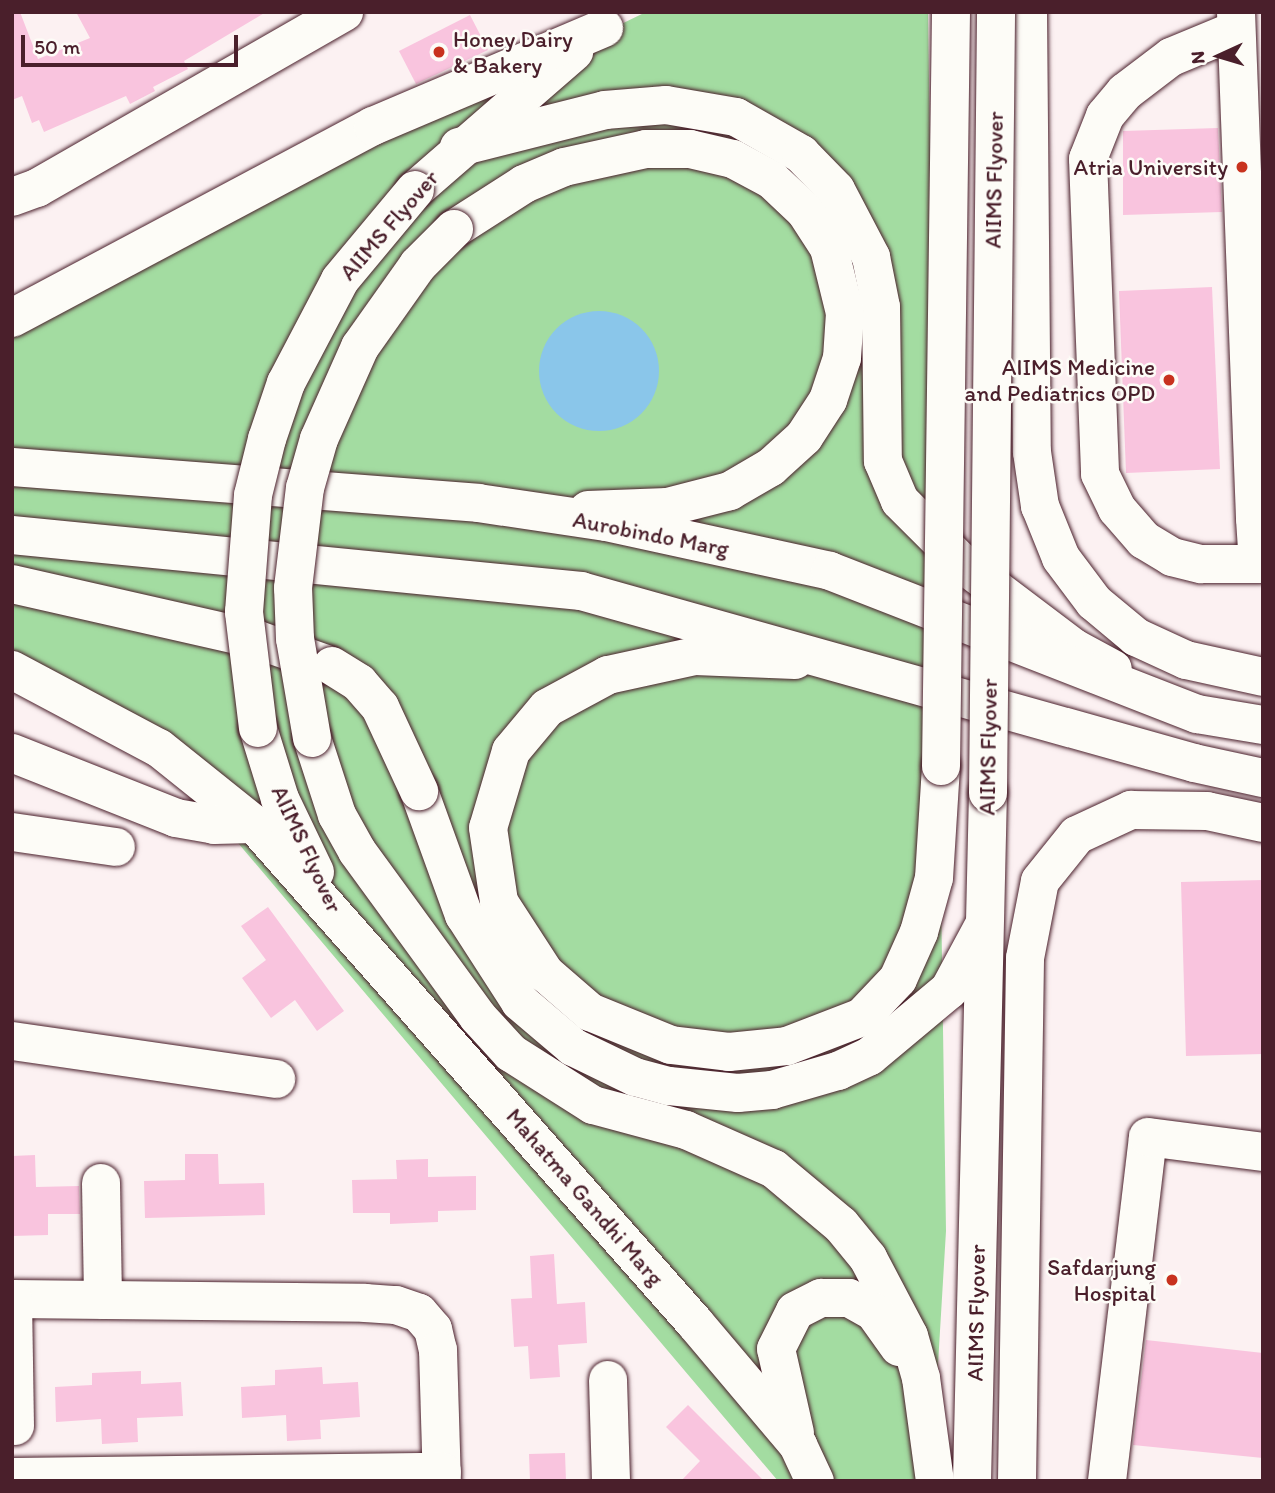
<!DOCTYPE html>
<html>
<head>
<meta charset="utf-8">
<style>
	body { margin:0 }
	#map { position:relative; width:1275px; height:1493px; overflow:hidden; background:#fcf1f2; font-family:Itim,sans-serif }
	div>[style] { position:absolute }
	.green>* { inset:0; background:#a3dca1 }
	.water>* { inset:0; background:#8ac6ea }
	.round { border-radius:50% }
	.building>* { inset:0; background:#f9c4de }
	.roads { filter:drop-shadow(0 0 2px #4a1f2b) drop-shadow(0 0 2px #4a1f2b) }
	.minor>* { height:38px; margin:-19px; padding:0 19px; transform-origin:19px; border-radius:19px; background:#fdfcf7 }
	.major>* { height:38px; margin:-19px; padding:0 19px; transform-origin:19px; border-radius:19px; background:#fdfcf7 }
	.highway>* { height:38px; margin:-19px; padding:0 19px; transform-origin:19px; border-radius:19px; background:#fdfcf7 }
	.bridges { filter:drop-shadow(0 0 2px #4a1f2b) drop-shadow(0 0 2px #4a1f2b) }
	.major-bridge>* { height:38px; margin:-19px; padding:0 19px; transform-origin:19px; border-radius:19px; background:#fdfcf7 }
	.dots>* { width:19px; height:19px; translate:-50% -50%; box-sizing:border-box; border:4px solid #fdfcf7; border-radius:50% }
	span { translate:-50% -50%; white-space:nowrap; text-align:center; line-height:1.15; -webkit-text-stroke:5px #fdfcf7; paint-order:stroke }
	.poi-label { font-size:23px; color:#4a1f2b }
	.left { translate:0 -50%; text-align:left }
	.right { translate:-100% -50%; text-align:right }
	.street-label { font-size:23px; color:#4a1f2b }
	.frame { position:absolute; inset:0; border:14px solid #4a1f2b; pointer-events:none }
	.north { position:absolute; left:1184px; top:21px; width:70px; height:70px; -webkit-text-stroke:5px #fdfcf7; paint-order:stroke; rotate:266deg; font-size:19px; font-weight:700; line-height:28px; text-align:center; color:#4a1f2b }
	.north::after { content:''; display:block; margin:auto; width:24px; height:32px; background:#4a1f2b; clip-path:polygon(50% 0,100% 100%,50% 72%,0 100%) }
	.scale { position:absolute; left:21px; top:35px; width:217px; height:32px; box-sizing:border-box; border:4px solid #4a1f2b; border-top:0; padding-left:9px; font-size:21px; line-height:24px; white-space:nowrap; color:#4a1f2b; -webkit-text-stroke:5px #fdfcf7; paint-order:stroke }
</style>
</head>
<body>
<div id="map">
	<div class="green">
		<div style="clip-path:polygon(646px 12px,928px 12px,946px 1231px,931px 1481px,778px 1481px,200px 798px,12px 663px,12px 320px)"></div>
	</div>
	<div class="water">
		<div class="round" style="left:539px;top:311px;width:120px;height:120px"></div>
	</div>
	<div class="building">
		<div style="clip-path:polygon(12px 12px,20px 12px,38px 59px,90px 38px,76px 12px,266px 12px,184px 61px,188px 69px,153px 87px,155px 91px,130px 104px,126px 96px,44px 132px,39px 120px,32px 123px,22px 96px,12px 100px)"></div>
		<div style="clip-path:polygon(470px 15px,488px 50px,416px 84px,399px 51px)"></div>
		<div style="clip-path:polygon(1218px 128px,1222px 212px,1123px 215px,1123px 131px)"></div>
		<div style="clip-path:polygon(1212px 287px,1220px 469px,1126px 473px,1119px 291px)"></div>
		<div style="clip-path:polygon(1263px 880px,1263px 1054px,1186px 1056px,1181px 882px)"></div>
		<div style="clip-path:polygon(268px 907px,344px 1011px,317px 1031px,295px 1000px,271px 1018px,242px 978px,266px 960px,241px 926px)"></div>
		<div style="clip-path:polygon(185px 1154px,218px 1154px,219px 1184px,264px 1183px,265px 1215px,145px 1218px,144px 1181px,185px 1180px)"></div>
		<div style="clip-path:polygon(35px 1155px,36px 1187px,79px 1186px,80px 1214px,48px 1214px,48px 1235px,12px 1236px,12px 1156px)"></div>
		<div style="clip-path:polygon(428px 1159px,428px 1177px,476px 1176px,476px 1210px,438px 1211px,438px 1222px,390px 1224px,390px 1213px,353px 1213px,352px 1180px,397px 1179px,396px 1160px)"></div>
		<div style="clip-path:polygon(554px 1254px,557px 1304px,585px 1302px,587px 1343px,558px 1345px,560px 1377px,530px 1379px,528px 1346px,514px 1347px,511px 1299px,532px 1298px,530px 1256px)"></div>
		<div style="clip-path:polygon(1146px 1340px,1263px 1353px,1263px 1458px,1133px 1445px)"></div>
		<div style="clip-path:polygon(322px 1367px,323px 1384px,358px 1382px,360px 1417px,320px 1420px,321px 1439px,287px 1441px,286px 1415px,242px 1418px,241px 1387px,275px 1385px,275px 1370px)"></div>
		<div style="clip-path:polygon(141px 1371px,141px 1384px,181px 1382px,183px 1416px,137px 1418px,138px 1442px,102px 1444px,101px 1419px,56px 1422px,55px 1387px,92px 1385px,92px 1373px)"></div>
		<div style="clip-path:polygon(688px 1405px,764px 1481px,681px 1481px,700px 1461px,666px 1427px)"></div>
		<div style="clip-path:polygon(565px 1453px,566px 1481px,530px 1481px,529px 1454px)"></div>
	</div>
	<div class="roads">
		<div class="minor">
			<div style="left:1236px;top:12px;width:507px;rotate:87.85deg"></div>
			<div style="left:1255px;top:519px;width:45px;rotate:86.2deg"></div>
			<div style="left:1258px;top:564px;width:5px;rotate:-11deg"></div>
			<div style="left:1236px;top:30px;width:70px;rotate:157.4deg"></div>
			<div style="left:1171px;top:57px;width:58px;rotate:142.7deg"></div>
			<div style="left:1125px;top:92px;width:31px;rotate:130deg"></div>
			<div style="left:1105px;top:116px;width:46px;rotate:111.6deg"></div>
			<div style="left:1088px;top:159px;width:315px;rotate:87.8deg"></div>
			<div style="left:1100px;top:474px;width:39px;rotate:64deg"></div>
			<div style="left:1117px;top:509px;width:41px;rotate:48.9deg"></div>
			<div style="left:1144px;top:540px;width:33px;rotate:31deg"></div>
			<div style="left:1172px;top:557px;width:30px;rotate:14deg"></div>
			<div style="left:1201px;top:564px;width:57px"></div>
			<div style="left:12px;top:197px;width:27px;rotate:-20deg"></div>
			<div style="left:37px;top:188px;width:354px;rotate:-29.8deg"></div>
			<div style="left:12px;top:832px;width:105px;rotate:8.2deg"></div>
			<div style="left:12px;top:1041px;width:267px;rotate:8.2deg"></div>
			<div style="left:101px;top:1183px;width:117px;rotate:89deg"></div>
			<div style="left:12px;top:1299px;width:353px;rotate:0.6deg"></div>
			<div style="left:365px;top:1303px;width:31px;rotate:4deg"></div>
			<div style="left:396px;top:1305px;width:24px;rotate:19deg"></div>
			<div style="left:419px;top:1313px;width:21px;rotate:49deg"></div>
			<div style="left:433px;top:1329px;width:22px;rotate:77deg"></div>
			<div style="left:438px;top:1350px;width:131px;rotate:88.3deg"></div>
			<div style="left:13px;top:1299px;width:127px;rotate:89.1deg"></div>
			<div style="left:608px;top:1380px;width:101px;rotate:88.3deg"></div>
			<div style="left:12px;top:1477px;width:430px;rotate:-0.7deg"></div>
			<div style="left:1107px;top:1481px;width:346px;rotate:-83.2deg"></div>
			<div style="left:1148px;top:1137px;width:116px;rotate:7.4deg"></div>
		</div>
		<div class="major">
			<div style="left:1028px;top:12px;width:440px;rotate:89.5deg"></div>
			<div style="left:1032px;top:452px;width:55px;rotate:81.6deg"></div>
			<div style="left:1040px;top:506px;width:56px;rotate:68deg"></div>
			<div style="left:1061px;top:558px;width:55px;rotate:53.1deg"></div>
			<div style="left:1094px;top:602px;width:55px;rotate:39.8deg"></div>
			<div style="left:1136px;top:637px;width:55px;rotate:24.7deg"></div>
			<div style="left:1186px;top:660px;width:79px;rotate:12.4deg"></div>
			<div style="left:459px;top:147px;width:151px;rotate:-14.2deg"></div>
			<div style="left:605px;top:110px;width:61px;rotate:-4.7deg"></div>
			<div style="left:666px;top:105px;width:71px;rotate:9.7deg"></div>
			<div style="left:736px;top:117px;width:75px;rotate:29.6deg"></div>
			<div style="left:801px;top:154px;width:50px;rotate:45.8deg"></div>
			<div style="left:836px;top:190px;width:76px;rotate:62.4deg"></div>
			<div style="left:871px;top:257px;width:51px;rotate:78.7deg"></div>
			<div style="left:881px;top:307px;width:154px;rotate:89.3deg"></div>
			<div style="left:883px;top:461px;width:43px;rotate:67deg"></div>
			<div style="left:900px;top:501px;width:91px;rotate:45deg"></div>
			<div style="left:964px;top:565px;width:138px;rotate:37deg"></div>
			<div style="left:1074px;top:648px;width:44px;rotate:28.3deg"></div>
			<div style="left:415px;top:190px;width:211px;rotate:-41deg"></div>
			<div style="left:454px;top:229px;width:83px;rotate:-32.7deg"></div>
			<div style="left:524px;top:184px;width:43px;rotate:-23deg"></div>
			<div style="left:564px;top:167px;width:84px;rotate:-12.4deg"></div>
			<div style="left:646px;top:149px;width:44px"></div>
			<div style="left:690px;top:149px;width:44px;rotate:13.1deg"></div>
			<div style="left:733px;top:159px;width:44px;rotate:28.3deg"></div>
			<div style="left:772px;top:180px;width:45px;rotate:43.2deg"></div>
			<div style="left:805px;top:211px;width:44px;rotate:57deg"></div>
			<div style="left:829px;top:248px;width:67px;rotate:76.2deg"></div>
			<div style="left:845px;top:313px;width:45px;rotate:93.8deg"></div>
			<div style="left:842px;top:358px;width:44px;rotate:108.4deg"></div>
			<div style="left:828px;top:400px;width:44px;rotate:123deg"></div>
			<div style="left:804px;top:437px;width:45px;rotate:137.7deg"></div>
			<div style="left:771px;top:467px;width:48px;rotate:149.7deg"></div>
			<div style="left:730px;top:491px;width:65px;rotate:165.7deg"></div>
			<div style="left:667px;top:507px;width:79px;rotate:177.8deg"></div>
			<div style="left:12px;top:318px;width:409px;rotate:-28deg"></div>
			<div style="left:373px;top:126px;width:251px;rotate:-23deg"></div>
			<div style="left:12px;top:584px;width:252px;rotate:12.8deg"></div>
			<div style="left:258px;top:640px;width:72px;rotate:19.4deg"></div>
			<div style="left:795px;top:660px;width:100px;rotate:-177.7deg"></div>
			<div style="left:695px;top:656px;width:89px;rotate:167.7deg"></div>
			<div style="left:608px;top:675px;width:69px;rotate:151.6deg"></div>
			<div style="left:547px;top:708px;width:56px;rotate:129.9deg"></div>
			<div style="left:511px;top:751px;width:80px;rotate:106.6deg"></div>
			<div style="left:488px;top:828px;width:75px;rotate:81.5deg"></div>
			<div style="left:499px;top:902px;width:85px;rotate:57.1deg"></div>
			<div style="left:545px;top:973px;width:60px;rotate:40.9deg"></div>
			<div style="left:590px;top:1012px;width:87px;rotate:22.2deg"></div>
			<div style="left:671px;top:1045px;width:58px;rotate:6.9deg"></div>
			<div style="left:729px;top:1052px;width:58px;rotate:-5.9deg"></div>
			<div style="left:787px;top:1046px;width:80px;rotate:-21.1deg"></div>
			<div style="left:862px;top:1017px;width:52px;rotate:-46.5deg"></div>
			<div style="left:898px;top:979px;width:51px;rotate:-65.9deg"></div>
			<div style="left:919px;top:932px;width:56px;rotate:-74.5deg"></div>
			<div style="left:934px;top:878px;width:112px;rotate:-86.4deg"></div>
			<div style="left:12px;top:670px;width:166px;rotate:28deg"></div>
			<div style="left:159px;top:748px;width:122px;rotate:38.7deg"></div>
			<div style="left:254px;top:824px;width:666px;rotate:48.53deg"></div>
			<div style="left:695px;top:1323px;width:160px;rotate:49.8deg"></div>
			<div style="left:798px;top:1445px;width:40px;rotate:65deg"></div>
			<div style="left:258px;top:728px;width:74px;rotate:72.8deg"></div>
			<div style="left:280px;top:799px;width:81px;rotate:64.4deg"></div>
			<div style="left:312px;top:738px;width:81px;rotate:72deg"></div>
			<div style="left:337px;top:815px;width:41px;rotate:60.9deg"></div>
			<div style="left:357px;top:851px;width:205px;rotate:53.9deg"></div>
			<div style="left:478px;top:1017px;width:49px;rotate:47.5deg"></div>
			<div style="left:511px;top:1053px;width:97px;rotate:32.4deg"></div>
			<div style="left:593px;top:1105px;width:96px;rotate:15deg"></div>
			<div style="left:686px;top:1130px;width:96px;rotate:23.9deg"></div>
			<div style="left:774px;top:1169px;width:87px;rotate:39.9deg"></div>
			<div style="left:841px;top:1225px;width:43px;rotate:50.7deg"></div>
			<div style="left:868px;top:1258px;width:88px;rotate:62.3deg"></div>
			<div style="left:909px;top:1336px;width:44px;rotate:74.1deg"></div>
			<div style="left:921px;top:1378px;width:104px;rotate:82.3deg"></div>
			<div style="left:419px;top:791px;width:132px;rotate:70.1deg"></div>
			<div style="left:464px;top:915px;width:103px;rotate:57.2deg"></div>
			<div style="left:520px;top:1002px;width:70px;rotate:40.3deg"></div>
			<div style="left:573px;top:1047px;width:69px;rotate:25.8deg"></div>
			<div style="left:635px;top:1077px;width:35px;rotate:15deg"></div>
			<div style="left:669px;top:1086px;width:69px;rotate:5.8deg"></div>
			<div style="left:738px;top:1093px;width:34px;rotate:-5deg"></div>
			<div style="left:772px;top:1090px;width:69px;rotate:-16.1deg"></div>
			<div style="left:838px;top:1071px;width:35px;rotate:-25deg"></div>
			<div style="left:870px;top:1056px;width:103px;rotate:-39.9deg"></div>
			<div style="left:949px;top:990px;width:74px;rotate:-61.7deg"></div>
			<div style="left:795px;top:1433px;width:86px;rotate:-102.7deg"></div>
			<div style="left:776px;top:1349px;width:42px;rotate:-63.4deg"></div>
			<div style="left:795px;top:1311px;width:29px;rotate:-27deg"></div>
			<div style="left:821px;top:1298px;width:28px"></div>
			<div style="left:849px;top:1298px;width:29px;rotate:29deg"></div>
			<div style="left:874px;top:1312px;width:43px;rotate:54.5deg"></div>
			<div style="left:972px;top:1481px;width:688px;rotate:-88.67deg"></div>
			<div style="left:1017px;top:1481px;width:523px;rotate:-89.12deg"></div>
			<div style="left:1025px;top:958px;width:78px;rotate:-79deg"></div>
			<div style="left:1040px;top:881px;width:59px;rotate:-51.2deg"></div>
			<div style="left:1077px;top:835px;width:60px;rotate:-24.8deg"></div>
			<div style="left:1131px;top:810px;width:76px;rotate:0.8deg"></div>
			<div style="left:1207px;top:811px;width:57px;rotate:12.1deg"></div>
		</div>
		<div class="highway">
			<div style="left:12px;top:467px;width:467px;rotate:4.4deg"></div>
			<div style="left:478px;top:503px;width:129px;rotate:8.4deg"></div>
			<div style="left:606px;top:522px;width:229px;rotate:12.3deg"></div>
			<div style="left:830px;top:571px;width:394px;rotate:21.3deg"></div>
			<div style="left:1197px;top:714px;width:67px;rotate:9.5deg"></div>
			<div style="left:12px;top:535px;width:572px;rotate:5.62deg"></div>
			<div style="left:581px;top:591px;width:637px;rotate:15.67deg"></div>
			<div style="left:1194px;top:763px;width:71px;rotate:12.3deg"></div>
			<div style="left:12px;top:753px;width:176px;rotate:21.6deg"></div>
			<div style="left:176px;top:818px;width:39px;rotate:10deg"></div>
			<div style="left:214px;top:825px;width:40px;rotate:-1.4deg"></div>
		</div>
	</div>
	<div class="bridges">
		<div class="major-bridge">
			<div style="left:332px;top:666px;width:32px;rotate:32deg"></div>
			<div style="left:359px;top:683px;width:32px;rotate:49deg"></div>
			<div style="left:380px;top:707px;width:93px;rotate:65.1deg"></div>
			<div style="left:258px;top:728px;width:117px;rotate:-96.9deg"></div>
			<div style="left:244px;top:612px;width:117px;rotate:-85.6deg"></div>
			<div style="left:253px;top:495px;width:58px;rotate:-76deg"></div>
			<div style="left:267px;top:439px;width:59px;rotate:-71.3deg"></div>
			<div style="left:286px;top:383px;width:116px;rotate:-62.3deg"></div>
			<div style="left:340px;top:280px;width:117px;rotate:-50.2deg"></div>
			<div style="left:312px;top:738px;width:100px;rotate:-99.7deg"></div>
			<div style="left:295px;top:639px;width:51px;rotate:-92.2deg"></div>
			<div style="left:293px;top:588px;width:101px;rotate:-83.2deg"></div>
			<div style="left:305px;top:488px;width:51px;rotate:-74.1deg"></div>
			<div style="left:319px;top:439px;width:101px;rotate:-66deg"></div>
			<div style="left:360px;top:347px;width:100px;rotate:-54.7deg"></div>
			<div style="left:418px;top:265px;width:51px;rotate:-45deg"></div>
			<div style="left:941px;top:766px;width:754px;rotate:-89.24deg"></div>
			<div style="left:988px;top:793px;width:781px;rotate:-89.41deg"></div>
		</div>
	</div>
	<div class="dots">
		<div style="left:439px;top:52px;background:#c8321e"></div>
		<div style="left:1242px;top:167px;background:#c8321e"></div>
		<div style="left:1169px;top:380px;background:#c8321e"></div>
		<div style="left:1172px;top:1280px;background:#c8321e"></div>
	</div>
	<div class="poi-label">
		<span class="left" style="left:453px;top:52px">Honey Dairy<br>&amp; Bakery</span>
		<span class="right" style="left:1228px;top:167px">Atria University</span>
		<span class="right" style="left:1155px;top:380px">AIIMS Medicine<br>and Pediatrics OPD</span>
		<span class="right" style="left:1156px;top:1280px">Safdarjung<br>Hospital</span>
	</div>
	<div class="street-label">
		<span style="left:994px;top:180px;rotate:-89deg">AIIMS Flyover</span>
		<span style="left:389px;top:225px;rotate:-49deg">AIIMS Flyover</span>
		<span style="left:651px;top:534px;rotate:11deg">Aurobindo Marg</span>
		<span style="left:988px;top:747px;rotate:-89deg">AIIMS Flyover</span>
		<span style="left:307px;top:849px;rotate:65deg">AIIMS Flyover</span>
		<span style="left:585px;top:1197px;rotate:49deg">Mahatma Gandhi Marg</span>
		<span style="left:976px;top:1313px;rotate:-89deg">AIIMS Flyover</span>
	</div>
	<div class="frame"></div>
	<div class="north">N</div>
	<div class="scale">50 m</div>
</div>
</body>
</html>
